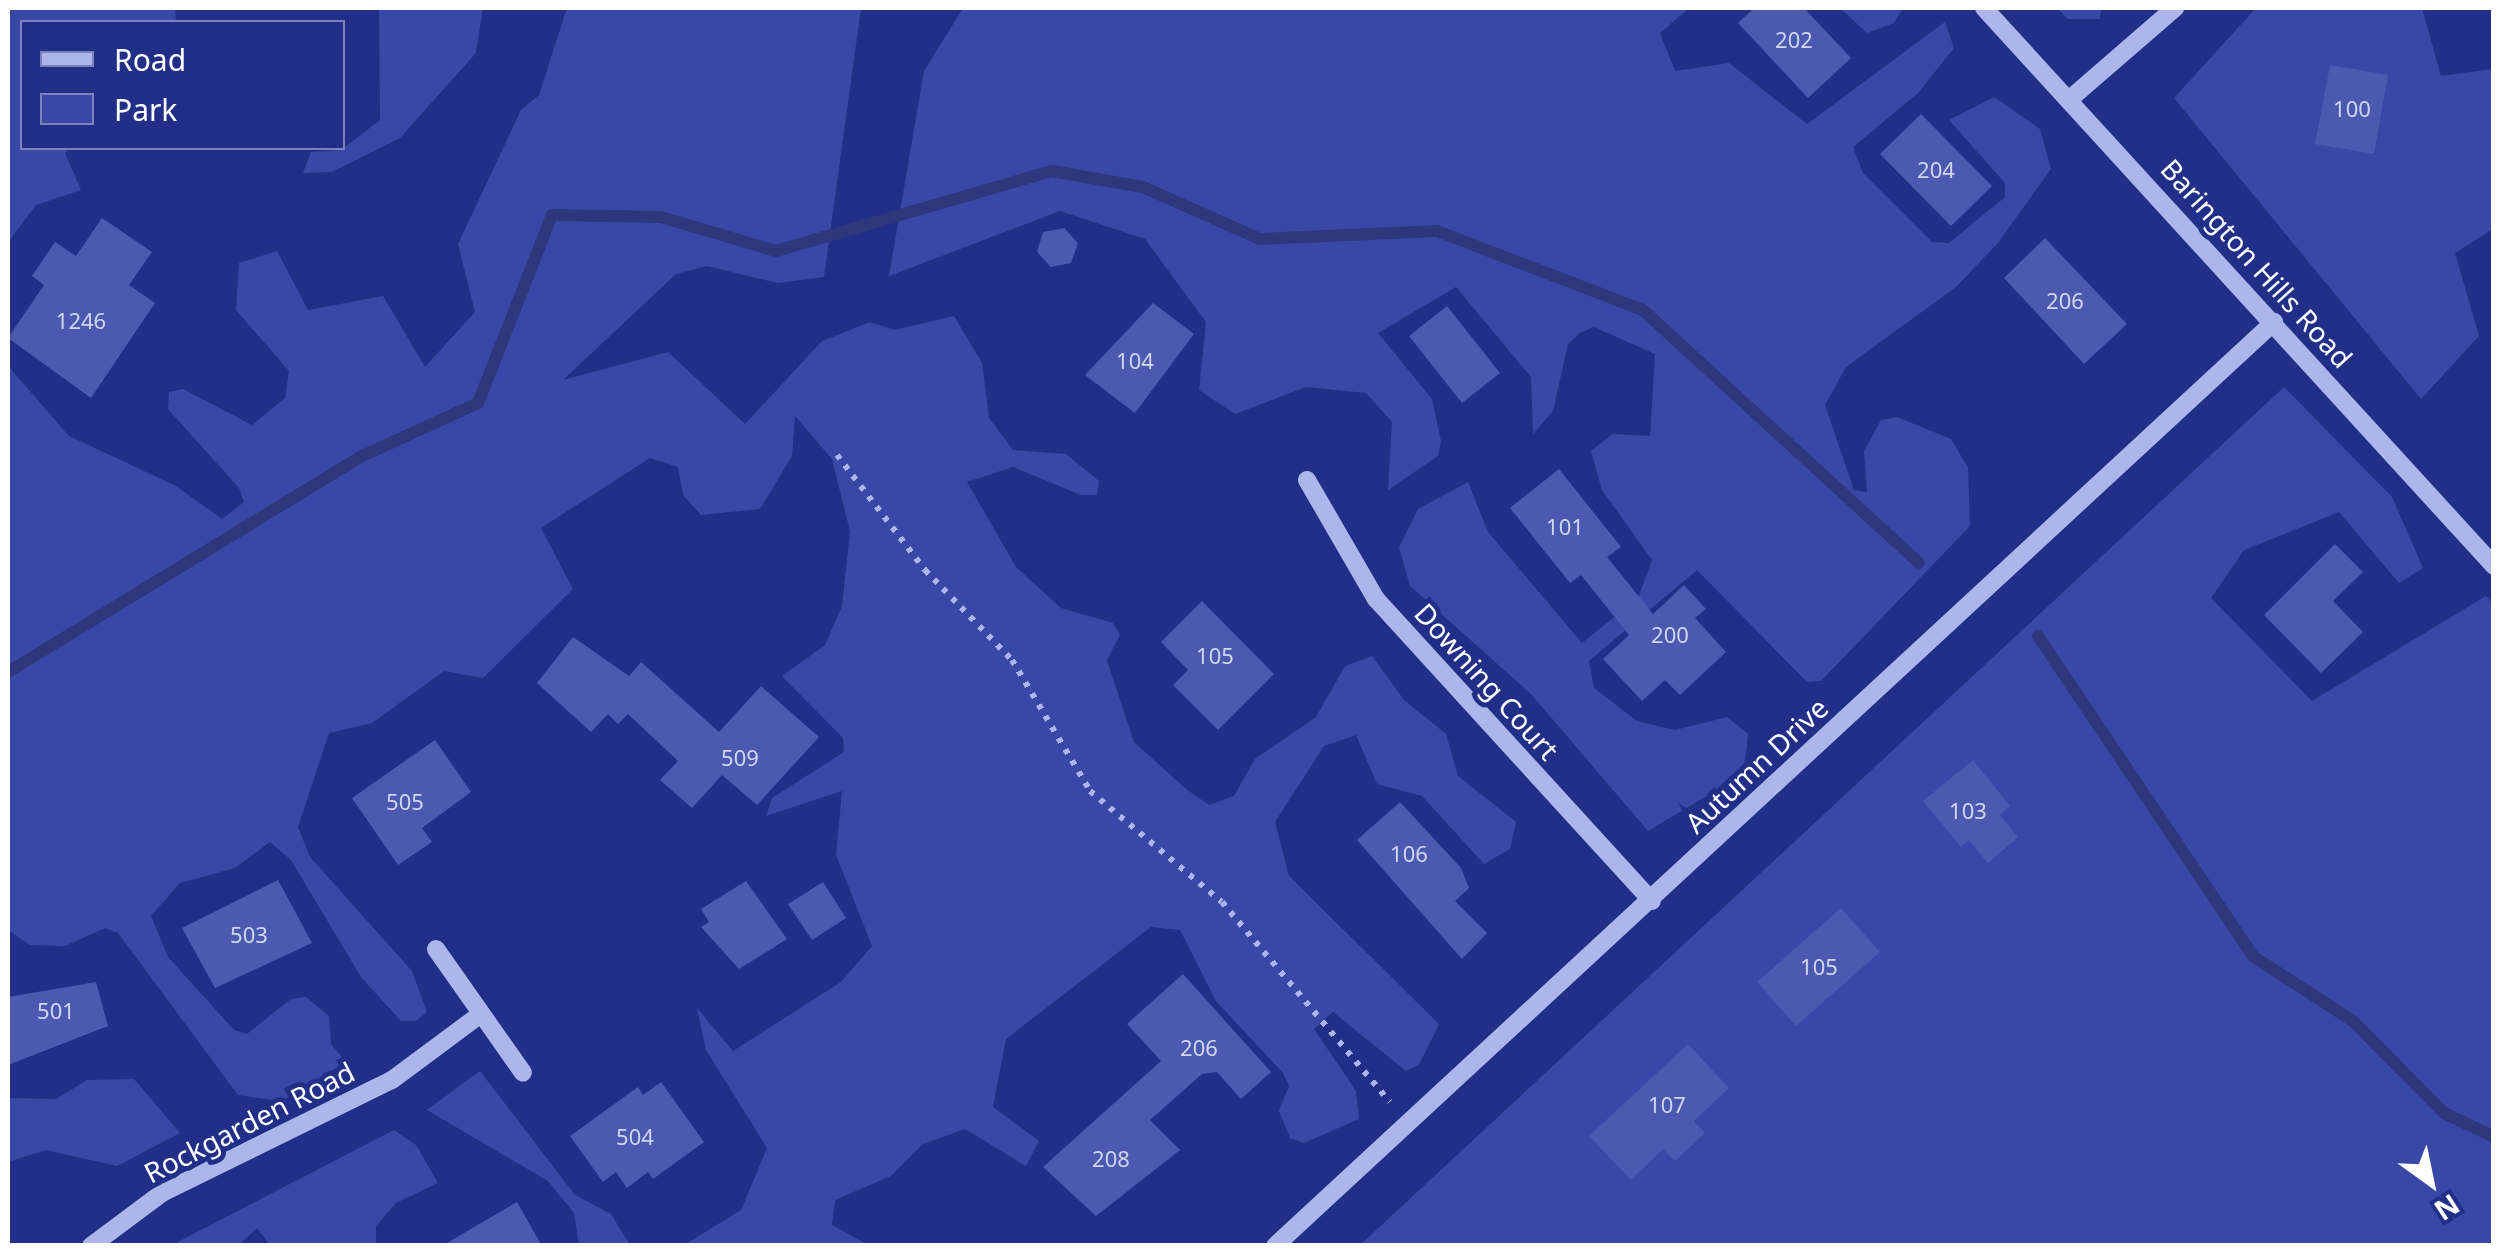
<!DOCTYPE html>
<html>
<head>
<meta charset="utf-8">
<style>
	body { margin:0 }
	#map { position:relative; width:2501px; height:1253px; overflow:hidden; background:#222f88; font-family:"Noto Sans",sans-serif }
	div>[style] { position:absolute }
	.green>* { inset:0; background:#3948a7 }
	.stream>* { height:12px; margin:-6px; padding:0 6px; transform-origin:6px; border-radius:6px; background:#2e377b }
	.building>* { inset:0; background:#4b59b0 }
	.path>* { height:6px; margin-top:-3px; transform-origin:0; background:repeating-linear-gradient(90deg,#adb6ea 0 5px,transparent 0 13px) }
	.minor>* { height:18px; margin:-9px; padding:0 9px; transform-origin:9px; border-radius:9px; background:#adb6ea }
	span { translate:-50% -50%; white-space:nowrap; text-align:center; line-height:1.15; -webkit-text-stroke:10px #222f88; paint-order:stroke }
	.number-label { font-size:22px; color:#d2d6eb }
	.number-label span { -webkit-text-stroke-width:0 }
	.street-label { font-size:28px; color:#fff }
	.frame { position:absolute; inset:0; border:10px solid #fff; pointer-events:none }
	.legend { position:absolute; left:20px; top:20px; width:325px; height:130px; box-sizing:border-box; background:#222f88; border:2px solid #7a82b8; margin:0; padding:12px 18px; list-style:none; font-size:30px; color:#fff }
	.legend li { display:flex; align-items:center; gap:20px; height:50px }
	.legend b { width:50px; border:2px solid #7a82b8 }
	.north { position:absolute; left:2381px; top:1133px; width:100px; height:100px; -webkit-text-stroke:8px #222f88; paint-order:stroke; rotate:147deg; font-size:28px; font-weight:700; line-height:40px; text-align:center; color:#fff }
	.north::after { content:''; display:block; margin:auto; width:35px; height:45px; background:#fff; clip-path:polygon(50% 0,100% 100%,50% 72%,0 100%) }
</style>
</head>
<body>
<div id="map">
	<div class="green">
		<div style="clip-path:polygon(8px 8px,175px 8px,176px 22px,22px 22px,22px 148px,71px 148px,65px 153px,81px 190px,36px 205px,8px 242px)"></div>
		<div style="clip-path:polygon(379px 8px,483px 8px,476px 53px,400px 138px,332px 172px,303px 173px,311px 152px,341px 150px,380px 120px)"></div>
		<div style="clip-path:polygon(567px 8px,861px 8px,824px 277px,778px 283px,707px 266px,676px 274px,563px 380px,668px 352px,745px 424px,822px 341px,870px 322px,895px 330px,954px 316px,982px 363px,989px 418px,1013px 450px,1066px 454px,1099px 481px,1097px 495px,1081px 495px,1013px 467px,967px 482px,1016px 567px,1061px 608px,1113px 623px,1120px 635px,1107px 660px,1134px 742px,1186px 789px,1209px 805px,1234px 796px,1255px 759px,1316px 717px,1345px 666px,1372px 656px,1404px 700px,1446px 734px,1458px 776px,1516px 822px,1510px 849px,1484px 864px,1422px 796px,1377px 784px,1356px 735px,1324px 746px,1275px 822px,1289px 876px,1439px 1024px,1419px 1065px,1406px 1071px,1333px 1012px,1314px 1029px,1356px 1091px,1359px 1119px,1304px 1143px,1290px 1138px,1279px 1111px,1289px 1086px,1283px 1073px,1216px 1001px,1180px 930px,1151px 927px,1006px 1039px,993px 1107px,1039px 1141px,1026px 1166px,965px 1129px,923px 1144px,891px 1176px,835px 1200px,832px 1225px,868px 1245px,684px 1245px,741px 1210px,767px 1148px,706px 1050px,697px 1008px,733px 1051px,841px 982px,872px 946px,836px 855px,842px 791px,766px 816px,772px 798px,844px 752px,843px 738px,782px 676px,825px 645px,842px 606px,850px 531px,832px 459px,795px 416px,792px 456px,760px 509px,701px 515px,683px 495px,678px 467px,650px 458px,541px 528px,573px 589px,483px 678px,444px 671px,372px 723px,329px 733px,298px 827px,310px 857px,412px 971px,427px 1012px,416px 1021px,401px 1021px,361px 977px,291px 860px,270px 842px,235px 868px,180px 883px,151px 916px,168px 957px,234px 1030px,247px 1034px,291px 999px,306px 997px,329px 1016px,331px 1044px,346px 1062px,282px 1101px,238px 1095px,118px 933px,105px 928px,65px 946px,30px 945px,8px 930px,8px 366px,69px 436px,176px 486px,222px 519px,244px 502px,239px 488px,168px 409px,169px 392px,183px 389px,252px 425px,285px 398px,289px 371px,236px 310px,239px 263px,277px 251px,308px 310px,383px 296px,425px 367px,475px 312px,458px 244px,521px 110px,539px 95px)"></div>
		<div style="clip-path:polygon(963px 8px,1689px 8px,1660px 33px,1675px 71px,1729px 63px,1807px 124px,1945px 22px,1954px 48px,1918px 93px,1853px 147px,1863px 173px,1932px 242px,1949px 243px,2005px 197px,2005px 183px,1949px 120px,1994px 97px,2040px 129px,2051px 169px,1998px 243px,1956px 287px,1846px 367px,1825px 405px,1854px 490px,1867px 492px,1864px 451px,1881px 420px,1897px 417px,1951px 439px,1968px 468px,1970px 526px,1821px 681px,1807px 682px,1697px 570px,1589px 661px,1594px 688px,1637px 721px,1675px 730px,1727px 717px,1748px 734px,1745px 762px,1725px 785px,1648px 831px,1531px 694px,1410px 586px,1399px 547px,1418px 509px,1468px 482px,1488px 532px,1582px 643px,1638px 598px,1652px 560px,1602px 490px,1591px 451px,1612px 434px,1650px 436px,1655px 354px,1594px 327px,1580px 333px,1568px 344px,1553px 411px,1533px 434px,1531px 377px,1456px 287px,1378px 333px,1432px 399px,1441px 441px,1438px 456px,1388px 490px,1392px 422px,1366px 393px,1306px 387px,1235px 414px,1199px 390px,1206px 322px,1145px 239px,1060px 211px,889px 276px,924px 71px)"></div>
		<div style="clip-path:polygon(1840px 8px,1903px 8px,1894px 23px,1867px 33px)"></div>
		<div style="clip-path:polygon(2057px 8px,2101px 8px,2100px 19px,2068px 19px)"></div>
		<div style="clip-path:polygon(2256px 8px,2422px 8px,2441px 76px,2493px 69px,2493px 229px,2455px 253px,2479px 336px,2421px 399px,2174px 98px)"></div>
		<div style="clip-path:polygon(2284px 387px,2392px 497px,2423px 568px,2399px 583px,2339px 512px,2244px 550px,2211px 598px,2312px 701px,2486px 596px,2493px 604px,2493px 1245px,1359px 1246px)"></div>
		<div style="clip-path:polygon(480px 1071px,575px 1195px,611px 1214px,630px 1245px,579px 1245px,574px 1213px,548px 1181px,427px 1110px)"></div>
		<div style="clip-path:polygon(134px 1079px,180px 1133px,117px 1166px,46px 1150px,8px 1162px,8px 1098px,56px 1099px,87px 1080px)"></div>
		<div style="clip-path:polygon(394px 1130px,416px 1145px,438px 1183px,396px 1203px,376px 1226px,376px 1245px,270px 1245px,257px 1228px,239px 1245px,172px 1245px)"></div>
	</div>
	<div class="stream">
		<div style="left:2038px;top:636px;width:387px;rotate:56.1deg"></div>
		<div style="left:2254px;top:957px;width:118px;rotate:32.9deg"></div>
		<div style="left:2353px;top:1021px;width:129px;rotate:45.3deg"></div>
		<div style="left:2444px;top:1113px;width:55px;rotate:25.6deg"></div>
		<div style="left:8px;top:672px;width:410px;rotate:-31.4deg"></div>
		<div style="left:358px;top:458px;width:132px;rotate:-24.6deg"></div>
		<div style="left:478px;top:403px;width:202px;rotate:-68.5deg"></div>
		<div style="left:552px;top:215px;width:109px;rotate:1.1deg"></div>
		<div style="left:661px;top:217px;width:120px;rotate:16.5deg"></div>
		<div style="left:776px;top:251px;width:287px;rotate:-16.2deg"></div>
		<div style="left:1052px;top:171px;width:92px;rotate:10deg"></div>
		<div style="left:1143px;top:187px;width:128px;rotate:24deg"></div>
		<div style="left:1260px;top:239px;width:177px;rotate:-2.6deg"></div>
		<div style="left:1437px;top:231px;width:221px;rotate:21deg"></div>
		<div style="left:1643px;top:310px;width:374px;rotate:42.5deg"></div>
	</div>
	<div class="building">
		<div style="clip-path:polygon(1754px 8px,1804px 8px,1851px 58px,1808px 98px,1738px 23px)"></div>
		<div style="clip-path:polygon(2330px 65px,2388px 75px,2374px 154px,2315px 144px)"></div>
		<div style="clip-path:polygon(1921px 114px,1992px 186px,1951px 226px,1880px 154px)"></div>
		<div style="clip-path:polygon(102px 218px,152px 252px,129px 285px,155px 303px,91px 398px,8px 338px,44px 285px,32px 276px,55px 242px,76px 256px)"></div>
		<div style="clip-path:polygon(1064px 228px,1078px 243px,1071px 263px,1051px 267px,1037px 252px,1043px 232px)"></div>
		<div style="clip-path:polygon(2045px 238px,2127px 324px,2084px 364px,2004px 278px)"></div>
		<div style="clip-path:polygon(1153px 303px,1194px 334px,1135px 413px,1085px 375px)"></div>
		<div style="clip-path:polygon(1447px 306px,1500px 373px,1462px 403px,1409px 336px)"></div>
		<div style="clip-path:polygon(1559px 469px,1621px 547px,1607px 557px,1653px 614px,1684px 585px,1706px 609px,1695px 618px,1726px 652px,1680px 695px,1665px 680px,1642px 701px,1603px 659px,1629px 635px,1581px 575px,1570px 583px,1510px 508px)"></div>
		<div style="clip-path:polygon(2335px 544px,2363px 572px,2333px 601px,2363px 632px,2321px 673px,2264px 615px)"></div>
		<div style="clip-path:polygon(1202px 601px,1274px 674px,1218px 730px,1173px 685px,1188px 670px,1161px 642px)"></div>
		<div style="clip-path:polygon(573px 637px,629px 676px,641px 662px,719px 732px,761px 686px,819px 737px,757px 805px,722px 775px,692px 808px,660px 780px,678px 761px,628px 714px,618px 724px,608px 714px,591px 732px,537px 683px)"></div>
		<div style="clip-path:polygon(435px 740px,471px 792px,422px 828px,432px 842px,398px 865px,352px 798px)"></div>
		<div style="clip-path:polygon(1973px 760px,2010px 806px,2000px 815px,2018px 837px,1988px 863px,1969px 840px,1961px 847px,1923px 801px)"></div>
		<div style="clip-path:polygon(1400px 802px,1461px 868px,1469px 888px,1455px 901px,1487px 933px,1462px 959px,1357px 840px)"></div>
		<div style="clip-path:polygon(278px 880px,312px 943px,215px 988px,182px 928px)"></div>
		<div style="clip-path:polygon(746px 881px,787px 939px,739px 969px,701px 927px,709px 922px,701px 909px)"></div>
		<div style="clip-path:polygon(823px 882px,846px 918px,812px 940px,788px 904px)"></div>
		<div style="clip-path:polygon(1841px 908px,1880px 952px,1796px 1026px,1757px 982px)"></div>
		<div style="clip-path:polygon(1183px 974px,1271px 1072px,1241px 1099px,1217px 1072px,1202px 1074px,1150px 1120px,1180px 1150px,1096px 1216px,1043px 1167px,1161px 1061px,1127px 1024px)"></div>
		<div style="clip-path:polygon(96px 982px,108px 1026px,8px 1065px,8px 997px)"></div>
		<div style="clip-path:polygon(1688px 1044px,1729px 1088px,1694px 1121px,1705px 1133px,1675px 1161px,1663px 1149px,1631px 1180px,1589px 1136px)"></div>
		<div style="clip-path:polygon(661px 1082px,704px 1142px,653px 1179px,648px 1172px,627px 1188px,616px 1172px,603px 1182px,570px 1136px,638px 1087px,643px 1095px)"></div>
		<div style="clip-path:polygon(517px 1202px,542px 1246px,442px 1246px)"></div>
	</div>
	<div class="path">
		<div style="left:837px;top:455px;width:145px;rotate:52.6deg"></div>
		<div style="left:925px;top:570px;width:125px;rotate:46deg"></div>
		<div style="left:1012px;top:660px;width:152px;rotate:59.2deg"></div>
		<div style="left:1090px;top:791px;width:172px;rotate:40.1deg"></div>
		<div style="left:1222px;top:902px;width:261px;rotate:50deg"></div>
	</div>
	<div class="minor">
		<div style="left:1984px;top:8px;width:756px;rotate:47.57deg"></div>
		<div style="left:2071px;top:98px;width:138px;rotate:-40.9deg"></div>
		<div style="left:1307px;top:480px;width:138px;rotate:59.9deg"></div>
		<div style="left:1376px;top:599px;width:409px;rotate:47.6deg"></div>
		<div style="left:436px;top:949px;width:151px;rotate:54.9deg"></div>
		<div style="left:91px;top:1246px;width:89px;rotate:-36.7deg"></div>
		<div style="left:162px;top:1193px;width:256px;rotate:-26.2deg"></div>
		<div style="left:392px;top:1080px;width:111px;rotate:-36.6deg"></div>
		<div style="left:1275px;top:1246px;width:1361px;rotate:-42.77deg"></div>
	</div>
	<div class="number-label">
		<span style="left:1794px;top:40px">202</span>
		<span style="left:2352px;top:109px">100</span>
		<span style="left:1936px;top:170px">204</span>
		<span style="left:2065px;top:301px">206</span>
		<span style="left:81px;top:321px">1246</span>
		<span style="left:1135px;top:361px">104</span>
		<span style="left:1565px;top:527px">101</span>
		<span style="left:1670px;top:635px">200</span>
		<span style="left:1215px;top:656px">105</span>
		<span style="left:740px;top:758px">509</span>
		<span style="left:405px;top:802px">505</span>
		<span style="left:1968px;top:811px">103</span>
		<span style="left:1409px;top:854px">106</span>
		<span style="left:249px;top:935px">503</span>
		<span style="left:1819px;top:967px">105</span>
		<span style="left:56px;top:1011px">501</span>
		<span style="left:1199px;top:1048px">206</span>
		<span style="left:1667px;top:1105px">107</span>
		<span style="left:635px;top:1137px">504</span>
		<span style="left:1111px;top:1159px">208</span>
	</div>
	<div class="street-label">
		<span style="left:2257px;top:263px;rotate:48deg">Barington Hills Road</span>
		<span style="left:1487px;top:681px;rotate:48deg">Downing Court</span>
		<span style="left:1756px;top:765px;rotate:-43deg">Autumn Drive</span>
		<span style="left:249px;top:1122px;rotate:-27deg">Rockgarden Road</span>
	</div>
	<div class="frame"></div>
	<ul class="legend">
	<li><b style="height:12px;background:#adb6ea"></b>Road</li>
	<li><b style="height:28px;background:#3948a7"></b>Park</li>
	</ul>
	<div class="north">N</div>
</div>
</body>
</html>
